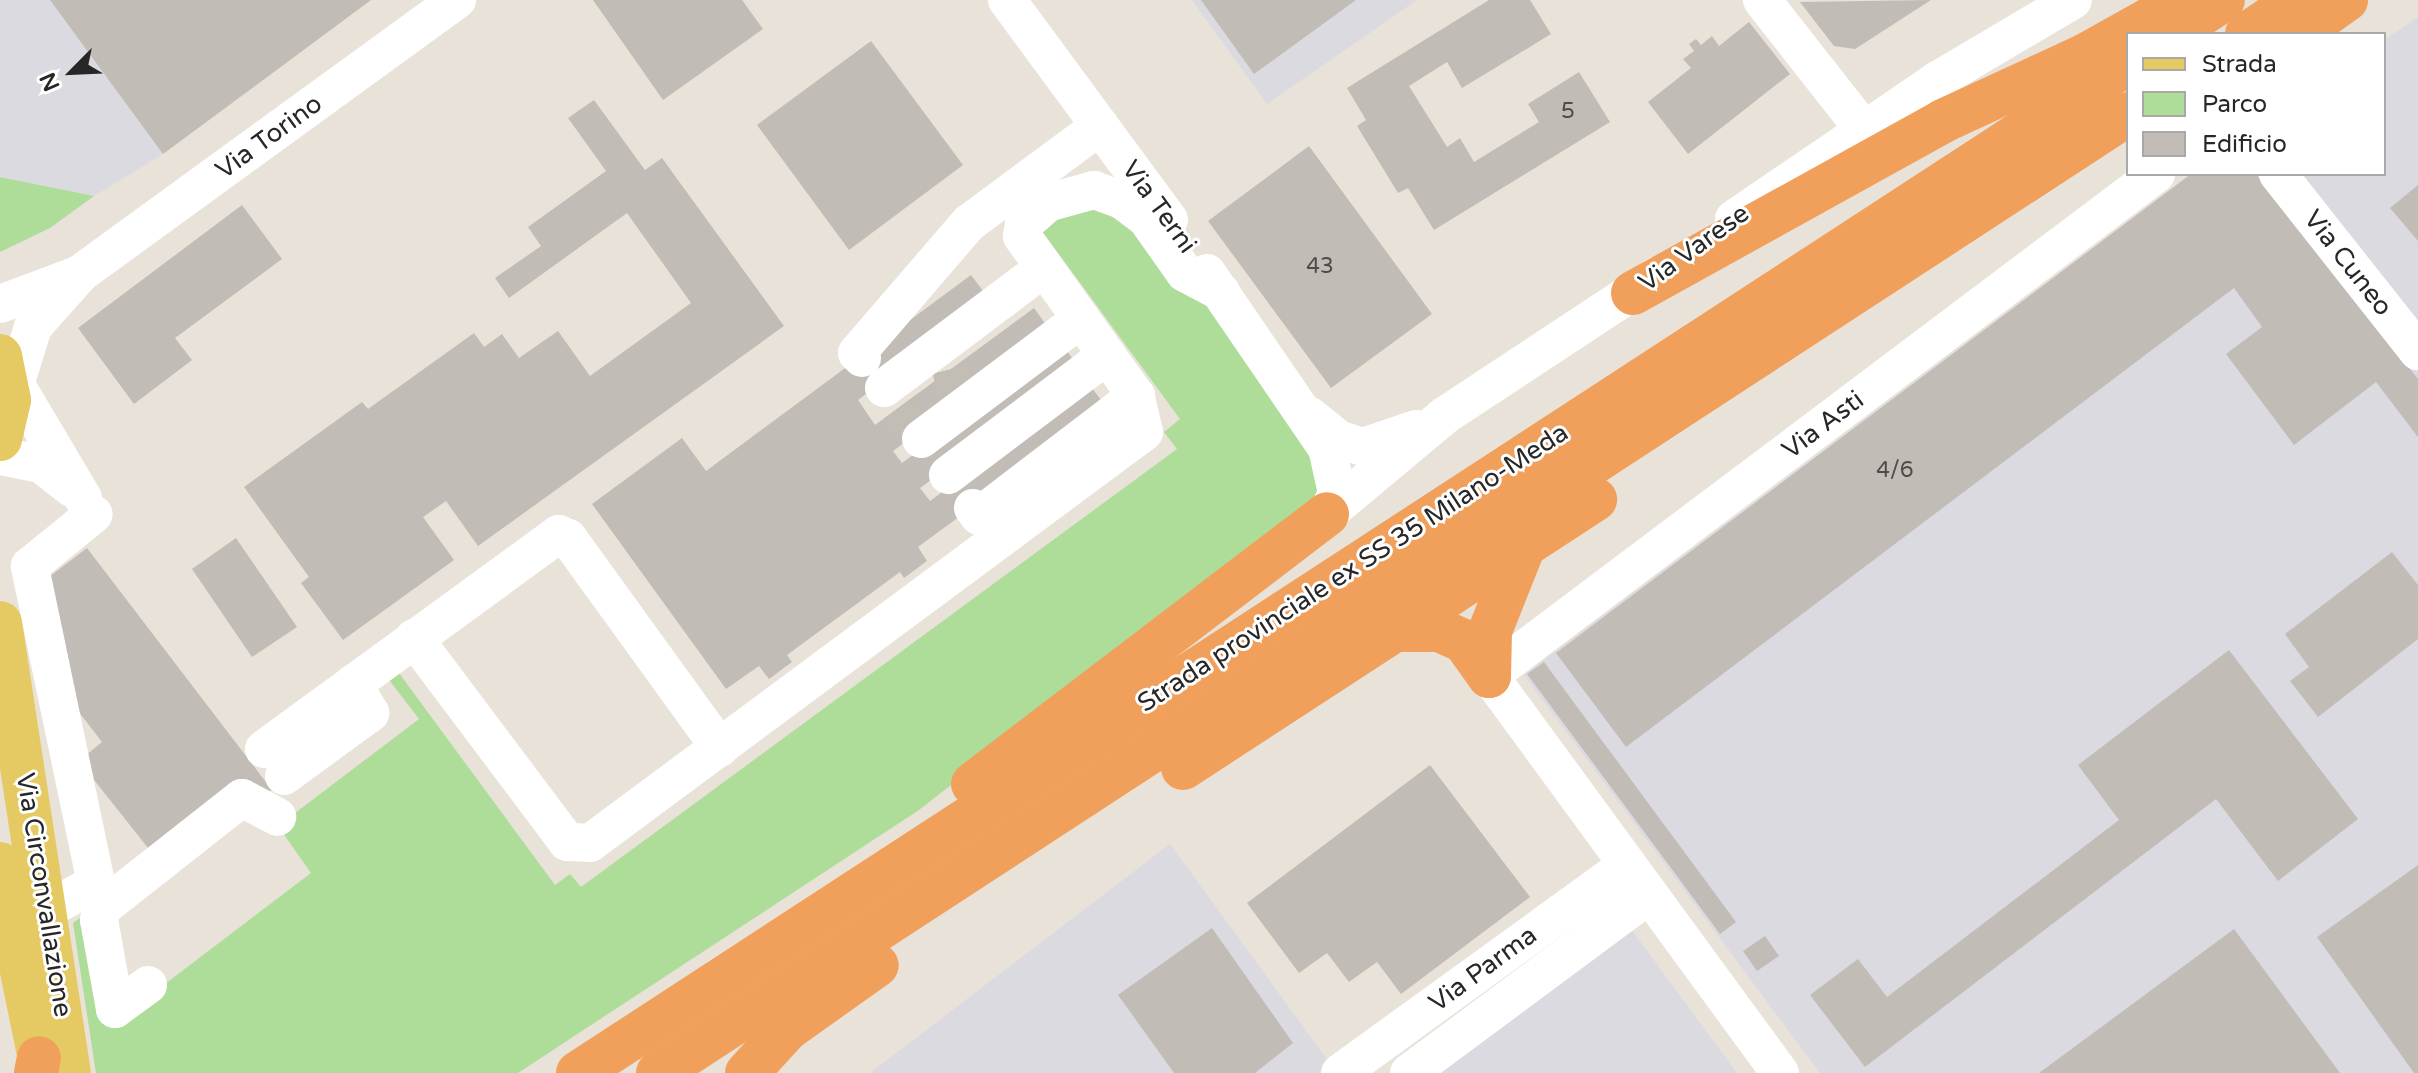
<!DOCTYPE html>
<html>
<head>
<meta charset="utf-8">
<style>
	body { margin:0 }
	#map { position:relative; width:2418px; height:1073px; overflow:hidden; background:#e9e2d9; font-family:"Varela Round",sans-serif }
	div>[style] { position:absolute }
	.industrial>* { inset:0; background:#dcdae1 }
	.green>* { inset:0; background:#aedc99 }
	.building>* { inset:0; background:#c1bcb6 }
	.minor-tunnel>* { height:38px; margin-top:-19px; transform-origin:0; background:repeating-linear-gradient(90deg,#c2bdb5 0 38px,transparent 0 57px) }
	.minor>* { height:38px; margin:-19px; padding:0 19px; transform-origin:19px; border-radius:19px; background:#fff }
	.major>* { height:44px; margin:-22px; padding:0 22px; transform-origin:22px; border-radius:22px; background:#e5c962 }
	.highway>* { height:44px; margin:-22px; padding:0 22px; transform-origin:22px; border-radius:22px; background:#f1a05c }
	span { translate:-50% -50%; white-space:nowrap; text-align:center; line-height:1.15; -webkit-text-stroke:6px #fff; paint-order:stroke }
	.number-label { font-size:22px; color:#4e4c4b }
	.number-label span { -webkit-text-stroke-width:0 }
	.street-label { font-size:26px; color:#272727 }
	.legend { position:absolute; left:2126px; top:32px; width:260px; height:144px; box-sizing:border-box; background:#fff; border:2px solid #a9a9a9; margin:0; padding:10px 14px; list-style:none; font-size:24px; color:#272727 }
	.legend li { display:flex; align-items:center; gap:16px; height:40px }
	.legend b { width:40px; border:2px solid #a9a9a9 }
	.north { position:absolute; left:32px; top:32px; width:80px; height:80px; -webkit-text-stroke:6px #fff; paint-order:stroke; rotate:246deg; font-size:22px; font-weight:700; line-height:32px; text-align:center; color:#272727 }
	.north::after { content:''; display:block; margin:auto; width:28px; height:36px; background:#272727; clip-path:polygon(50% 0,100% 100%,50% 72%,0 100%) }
</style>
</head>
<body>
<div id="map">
	<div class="industrial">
		<div style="clip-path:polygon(0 0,371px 0,163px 154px,94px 196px,0 177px)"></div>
		<div style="clip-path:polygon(1192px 0,1417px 0,1267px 104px)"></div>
		<div style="clip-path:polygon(2418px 17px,2418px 1073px,1820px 1073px,1524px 675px,2191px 174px,2384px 174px,2384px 40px)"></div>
		<div style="clip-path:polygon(1170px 844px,1337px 1073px,870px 1073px)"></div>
		<div style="clip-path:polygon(1631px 929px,1737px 1073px,1435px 1073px)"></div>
	</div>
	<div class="green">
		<div style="clip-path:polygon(0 177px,94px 196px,50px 228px,0 252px)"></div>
		<div style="clip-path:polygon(1050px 209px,1122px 209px,1178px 286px,1221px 313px,1319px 462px,1322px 495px,919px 810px,518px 1073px,96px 1073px,73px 923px,96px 906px,111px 1025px,311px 873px,278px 826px,419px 719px,383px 672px,396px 669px,555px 885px,570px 874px,581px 887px,1177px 449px,1164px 432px,1180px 419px,1042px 231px)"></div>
	</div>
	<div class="building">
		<div style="clip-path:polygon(50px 0,371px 0,163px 154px)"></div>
		<div style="clip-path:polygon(593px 0,742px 0,763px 29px,663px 100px)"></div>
		<div style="clip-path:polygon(1201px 0,1356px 0,1254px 74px)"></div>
		<div style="clip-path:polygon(1489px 0,1530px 0,1551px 34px,1462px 88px,1447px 62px,1409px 86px,1447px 147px,1460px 138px,1474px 162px,1539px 122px,1528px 104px,1579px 72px,1610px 122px,1434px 230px,1408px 188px,1398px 193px,1357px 126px,1366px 120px,1347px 88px)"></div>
		<div style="clip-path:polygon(1931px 0,1855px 49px,1834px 46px,1800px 2px)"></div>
		<div style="clip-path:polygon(1749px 22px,1790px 74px,1688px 154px,1648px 102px,1691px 68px,1683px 59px,1694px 51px,1689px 44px,1696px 39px,1701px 45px,1712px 36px,1719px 46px)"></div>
		<div style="clip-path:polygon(871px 41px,963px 165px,849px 250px,757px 125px)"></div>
		<div style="clip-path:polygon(594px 100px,645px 170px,662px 158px,784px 326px,478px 546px,446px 501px,423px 517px,454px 560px,343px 640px,301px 583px,309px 577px,244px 487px,362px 402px,368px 409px,474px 333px,484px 347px,502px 334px,519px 358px,558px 331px,590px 376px,691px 303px,627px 213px,509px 298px,495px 278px,541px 246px,528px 227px,606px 171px,568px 118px)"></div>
		<div style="clip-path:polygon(1309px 146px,1432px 314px,1331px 388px,1208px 221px)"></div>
		<div style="clip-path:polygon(2191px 174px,2256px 174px,2418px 379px,2418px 437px,2376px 382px,2294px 445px,2226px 354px,2262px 327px,2234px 288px,1626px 747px,1556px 653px)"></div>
		<div style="clip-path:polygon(2418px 185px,2418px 241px,2390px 208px)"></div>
		<div style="clip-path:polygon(242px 205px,282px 259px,175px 338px,192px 360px,134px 404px,78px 328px)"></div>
		<div style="clip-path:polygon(971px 275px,990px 300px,858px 400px,875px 425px,1034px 308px,1052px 333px,893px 451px,902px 463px,1063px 345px,1080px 370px,920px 488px,930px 501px,1089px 384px,1107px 408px,918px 547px,927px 561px,904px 578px,900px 572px,787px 655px,792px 662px,769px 679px,759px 666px,726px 689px,592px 504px,682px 438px,706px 471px)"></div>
		<div style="clip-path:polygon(236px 538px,297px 627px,252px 657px,192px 569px)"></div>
		<div style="clip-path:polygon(87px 548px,272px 790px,156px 858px,79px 761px,102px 742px,65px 694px,45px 580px)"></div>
		<div style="clip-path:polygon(2392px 552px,2418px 585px,2418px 639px,2318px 717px,2290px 681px,2309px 667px,2285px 634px)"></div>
		<div style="clip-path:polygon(2229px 650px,2358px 819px,2278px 881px,2216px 799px,1865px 1067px,1810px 995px,1858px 959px,1887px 997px,2119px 820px,2078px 765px)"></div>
		<div style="clip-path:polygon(1544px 662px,1736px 922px,1720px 934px,1527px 674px)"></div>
		<div style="clip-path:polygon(1430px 765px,1530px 897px,1401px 994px,1377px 962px,1349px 982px,1327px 953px,1299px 973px,1247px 903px)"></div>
		<div style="clip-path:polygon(2418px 865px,2418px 1073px,2414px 1073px,2317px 937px)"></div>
		<div style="clip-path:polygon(1212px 928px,1293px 1043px,1255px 1073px,1174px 1073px,1118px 995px)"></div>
		<div style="clip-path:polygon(2234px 929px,2340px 1073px,2039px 1073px)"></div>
		<div style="clip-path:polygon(1765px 936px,1779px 956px,1757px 971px,1743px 951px)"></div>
	</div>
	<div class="minor-tunnel">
		<div style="left:951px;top:369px;width:34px;rotate:76deg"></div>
		<div style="left:898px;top:408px;width:31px;rotate:53deg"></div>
	</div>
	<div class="minor">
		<div style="left:1007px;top:0;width:273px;rotate:53.6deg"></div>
		<div style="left:1762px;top:0;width:164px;rotate:51.9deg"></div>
		<div style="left:2278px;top:174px;width:226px;rotate:51.7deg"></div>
		<div style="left:1734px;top:219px;width:245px;rotate:-34.3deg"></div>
		<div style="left:1936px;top:81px;width:159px;rotate:-30.6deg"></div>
		<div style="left:1207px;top:273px;width:212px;rotate:55.6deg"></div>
		<div style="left:1327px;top:448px;width:46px;rotate:77.5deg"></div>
		<div style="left:1337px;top:493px;width:23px;rotate:115deg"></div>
		<div style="left:0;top:304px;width:80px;rotate:-20.5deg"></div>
		<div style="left:862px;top:358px;width:7px;rotate:-135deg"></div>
		<div style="left:857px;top:353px;width:172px;rotate:-49.3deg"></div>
		<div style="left:969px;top:223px;width:163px;rotate:-36.5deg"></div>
		<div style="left:7px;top:370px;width:149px;rotate:59.3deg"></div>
		<div style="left:884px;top:388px;width:200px;rotate:-36.9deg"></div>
		<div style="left:9px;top:404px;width:81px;rotate:-72.7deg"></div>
		<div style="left:33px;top:327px;width:72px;rotate:-48.4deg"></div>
		<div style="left:81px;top:273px;width:465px;rotate:-36deg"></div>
		<div style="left:1310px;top:416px;width:36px;rotate:39deg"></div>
		<div style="left:1338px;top:439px;width:26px;rotate:18deg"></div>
		<div style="left:1363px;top:447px;width:56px;rotate:-18.8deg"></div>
		<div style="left:921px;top:439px;width:200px;rotate:-36.9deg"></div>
		<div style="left:0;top:456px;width:42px;rotate:11deg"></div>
		<div style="left:41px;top:464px;width:39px;rotate:38deg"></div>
		<div style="left:948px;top:475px;width:199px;rotate:-37deg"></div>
		<div style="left:973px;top:508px;width:10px;rotate:53deg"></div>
		<div style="left:979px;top:516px;width:198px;rotate:-37.4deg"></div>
		<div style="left:1327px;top:514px;width:153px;rotate:-39.9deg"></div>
		<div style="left:1444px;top:416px;width:256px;rotate:-33.4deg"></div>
		<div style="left:414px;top:638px;width:255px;rotate:53.1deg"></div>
		<div style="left:567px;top:842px;width:23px;rotate:2deg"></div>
		<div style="left:590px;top:843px;width:690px;rotate:-36.57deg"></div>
		<div style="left:1144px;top:432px;width:37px;rotate:-103deg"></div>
		<div style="left:1136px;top:396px;width:196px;rotate:-125.5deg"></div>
		<div style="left:1022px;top:236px;width:12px;rotate:-81deg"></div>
		<div style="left:1024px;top:224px;width:31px;rotate:-42deg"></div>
		<div style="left:1047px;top:203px;width:49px;rotate:-15.5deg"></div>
		<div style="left:1094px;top:190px;width:30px;rotate:20deg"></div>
		<div style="left:1122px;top:200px;width:30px;rotate:37deg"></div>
		<div style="left:1146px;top:218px;width:67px;rotate:54.7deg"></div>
		<div style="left:1185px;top:273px;width:41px;rotate:27.8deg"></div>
		<div style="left:264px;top:749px;width:365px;rotate:-36.1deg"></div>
		<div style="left:559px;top:534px;width:10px;rotate:24deg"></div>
		<div style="left:568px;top:538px;width:259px;rotate:54.1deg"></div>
		<div style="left:284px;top:776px;width:107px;rotate:-36.2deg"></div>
		<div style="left:370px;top:713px;width:34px;rotate:-120deg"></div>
		<div style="left:48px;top:909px;width:55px;rotate:-28.4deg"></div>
		<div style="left:96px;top:883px;width:324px;rotate:-101.8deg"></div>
		<div style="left:30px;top:566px;width:82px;rotate:-39.1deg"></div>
		<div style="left:148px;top:985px;width:41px;rotate:144deg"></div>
		<div style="left:115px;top:1009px;width:90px;rotate:-100.2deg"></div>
		<div style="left:99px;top:920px;width:12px;rotate:-76deg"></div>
		<div style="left:102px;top:908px;width:178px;rotate:-38.2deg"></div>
		<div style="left:242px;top:798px;width:40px;rotate:28deg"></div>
		<div style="left:1340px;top:1073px;width:353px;rotate:-35.9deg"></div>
		<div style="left:1409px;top:1073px;width:297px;rotate:-36.6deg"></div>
		<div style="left:1780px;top:1073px;width:492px;rotate:-126.2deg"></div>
		<div style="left:1489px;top:676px;width:835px;rotate:-36.97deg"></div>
	</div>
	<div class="major">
		<div style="left:0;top:356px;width:45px;rotate:78.4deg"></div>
		<div style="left:9px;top:400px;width:40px;rotate:103deg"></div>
		<div style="left:0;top:623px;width:455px;rotate:81.3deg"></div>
		<div style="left:0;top:864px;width:213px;rotate:78.4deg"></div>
	</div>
	<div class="highway">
		<div style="left:2171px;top:34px;width:62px;rotate:-33.2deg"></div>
		<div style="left:2247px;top:34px;width:61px;rotate:-33.7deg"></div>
		<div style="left:2298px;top:34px;width:59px;rotate:-35.3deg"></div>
		<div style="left:1633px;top:293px;width:355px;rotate:-29deg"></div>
		<div style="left:1943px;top:121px;width:157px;rotate:-24.8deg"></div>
		<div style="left:2086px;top:55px;width:112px;rotate:-29.3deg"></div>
		<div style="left:1399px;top:630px;width:40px"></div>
		<div style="left:1439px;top:630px;width:27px;rotate:24deg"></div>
		<div style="left:1464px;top:641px;width:43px;rotate:54.5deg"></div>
		<div style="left:1489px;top:676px;width:45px;rotate:-88.7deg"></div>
		<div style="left:1490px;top:631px;width:89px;rotate:-68.3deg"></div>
		<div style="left:1183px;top:768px;width:492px;rotate:-33.1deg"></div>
		<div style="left:973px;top:784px;width:445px;rotate:-37.3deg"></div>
		<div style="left:36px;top:1073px;width:15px;rotate:-79deg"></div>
		<div style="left:578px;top:1073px;width:1850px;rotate:-33.09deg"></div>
		<div style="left:658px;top:1073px;width:1755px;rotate:-33.12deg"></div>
		<div style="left:747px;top:1073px;width:59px;rotate:-47.7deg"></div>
		<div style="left:787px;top:1029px;width:110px;rotate:-35.4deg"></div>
	</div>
	<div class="number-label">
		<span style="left:1568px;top:112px">5</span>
		<span style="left:1320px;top:267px">43</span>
		<span style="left:1895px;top:471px">4/6</span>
	</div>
	<div class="street-label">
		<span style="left:269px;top:137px;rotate:-36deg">Via Torino</span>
		<span style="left:1159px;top:207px;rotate:54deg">Via Terni</span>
		<span style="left:1694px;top:248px;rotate:-36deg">Via Varese</span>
		<span style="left:2348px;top:263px;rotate:52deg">Via Cuneo</span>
		<span style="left:1823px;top:425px;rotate:-37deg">Via Asti</span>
		<span style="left:1353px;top:568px;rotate:-33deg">Strada provinciale ex SS 35 Milano-Meda</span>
		<span style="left:44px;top:895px;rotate:81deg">Via Circonvallazione</span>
		<span style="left:1483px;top:969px;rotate:-36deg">Via Parma</span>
	</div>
	<ul class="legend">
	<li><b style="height:10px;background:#e5c962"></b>Strada</li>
	<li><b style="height:22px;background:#aedc99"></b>Parco</li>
	<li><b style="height:22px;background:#c1bcb6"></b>Edificio</li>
	</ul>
	<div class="north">N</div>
</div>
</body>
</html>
